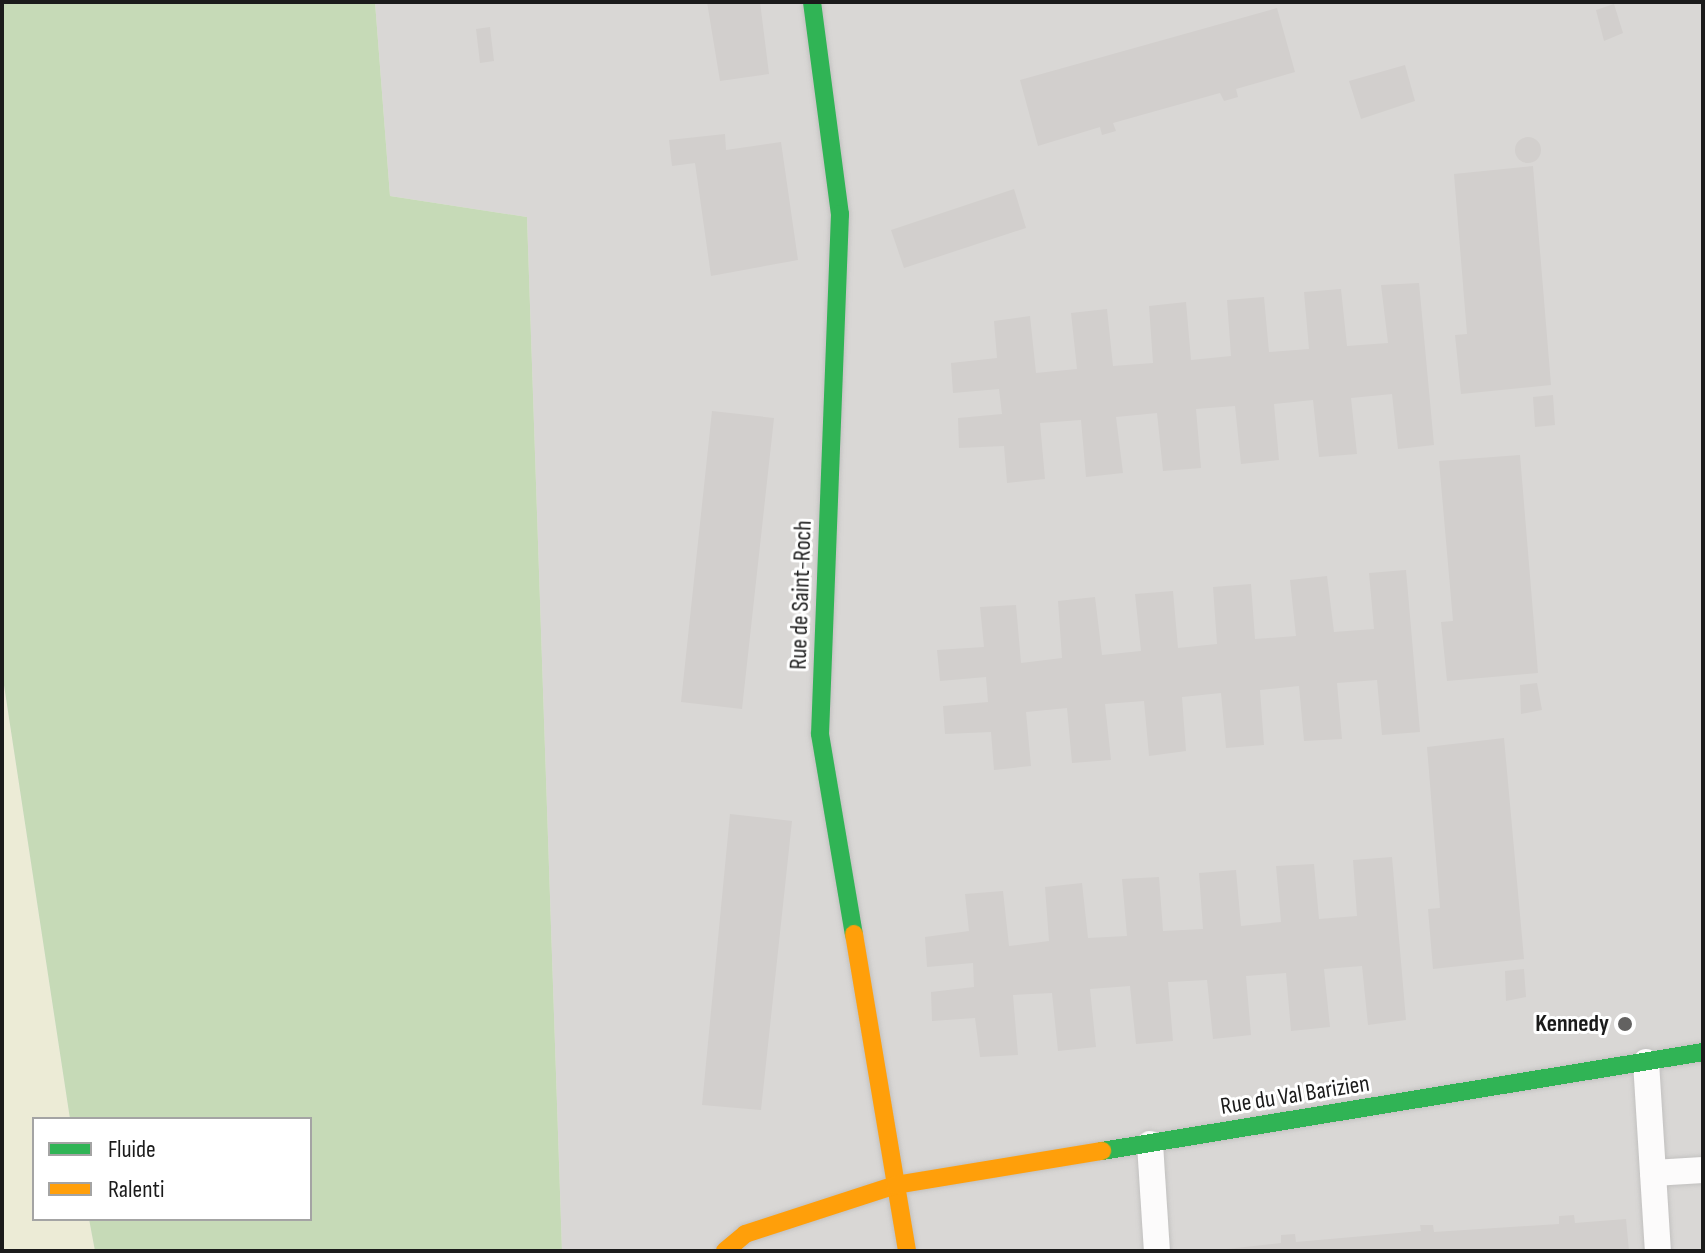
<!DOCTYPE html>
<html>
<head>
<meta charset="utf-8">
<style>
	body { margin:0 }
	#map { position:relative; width:1705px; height:1253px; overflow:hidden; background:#eae7e4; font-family:"Sofia Sans Condensed",sans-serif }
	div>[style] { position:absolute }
	.residential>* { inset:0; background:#d9d7d5 }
	.farmland>* { inset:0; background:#ecebd6 }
	.forest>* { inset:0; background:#c6dab7 }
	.building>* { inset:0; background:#d2cfcd }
	.round { border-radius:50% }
	.roads { filter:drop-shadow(0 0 2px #c2c1c0) drop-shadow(0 0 2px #c2c1c0) }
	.lane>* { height:26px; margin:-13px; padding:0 13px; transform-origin:13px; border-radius:13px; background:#fcfbfb }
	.fast>* { height:18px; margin:-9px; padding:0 9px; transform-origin:9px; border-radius:9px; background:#30b455 }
	.slow>* { height:18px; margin:-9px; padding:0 9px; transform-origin:9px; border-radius:9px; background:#ff9f0a }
	.dots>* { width:22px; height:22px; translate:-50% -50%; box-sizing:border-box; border:4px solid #fff; border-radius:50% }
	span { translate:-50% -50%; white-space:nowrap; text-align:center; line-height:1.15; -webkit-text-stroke:6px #fff; paint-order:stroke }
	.street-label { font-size:24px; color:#1b1b1b }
	.poi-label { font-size:24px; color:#1b1b1b; font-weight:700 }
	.right { translate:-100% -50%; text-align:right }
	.frame { position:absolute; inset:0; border:4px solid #1b1b1b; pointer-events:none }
	.legend { position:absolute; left:32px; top:1117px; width:280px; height:104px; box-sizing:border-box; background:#fff; border:2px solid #a4a4a4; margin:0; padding:10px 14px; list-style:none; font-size:24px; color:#1b1b1b }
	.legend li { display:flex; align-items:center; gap:16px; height:40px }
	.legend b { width:40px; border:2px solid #a4a4a4 }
</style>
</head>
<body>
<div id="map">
	<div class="residential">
		<div style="clip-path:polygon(375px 2px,1703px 2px,1703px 1251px,562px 1251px,527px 217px,390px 196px)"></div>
	</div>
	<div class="farmland">
		<div style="clip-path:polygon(2px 672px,70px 1119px,34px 1119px,34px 1219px,89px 1219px,95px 1251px,2px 1251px)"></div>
	</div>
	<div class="forest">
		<div style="clip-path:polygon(2px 2px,375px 2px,390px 196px,527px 217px,562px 1251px,95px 1251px,89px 1219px,310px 1219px,310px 1119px,70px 1119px,2px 672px)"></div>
	</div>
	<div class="building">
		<div style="clip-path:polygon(707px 2px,760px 2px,769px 74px,720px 81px)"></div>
		<div style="clip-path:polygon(1614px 4px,1623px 33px,1604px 41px,1596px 10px)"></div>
		<div style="clip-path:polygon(1277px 8px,1295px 72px,1236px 89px,1238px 97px,1224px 101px,1220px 93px,1113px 123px,1116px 131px,1102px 135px,1100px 127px,1038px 146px,1020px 80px)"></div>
		<div style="clip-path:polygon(490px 27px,494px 61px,480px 63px,476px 29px)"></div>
		<div style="clip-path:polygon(1405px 65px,1415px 101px,1361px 119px,1349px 81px)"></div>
		<div style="clip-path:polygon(725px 134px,726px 150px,781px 142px,798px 260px,711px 276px,695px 163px,672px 166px,669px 140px)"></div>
		<div class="round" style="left:1515px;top:137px;width:26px;height:26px"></div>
		<div style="clip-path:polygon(1533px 166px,1551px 385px,1461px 394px,1455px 335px,1467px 334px,1454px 174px)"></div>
		<div style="clip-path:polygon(1014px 189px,1026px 228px,904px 268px,891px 230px)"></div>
		<div style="clip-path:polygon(1419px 283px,1434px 445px,1398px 449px,1392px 394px,1351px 398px,1357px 454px,1319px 457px,1313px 400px,1274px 404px,1279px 460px,1241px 464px,1235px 406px,1196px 409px,1201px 468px,1163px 471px,1157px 413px,1116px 417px,1123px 473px,1086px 477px,1081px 420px,1040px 423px,1045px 479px,1007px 483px,1004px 446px,959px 448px,958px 418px,1002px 414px,999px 389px,953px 393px,951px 363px,997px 358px,994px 321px,1030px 316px,1036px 373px,1077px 369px,1071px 313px,1107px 309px,1113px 366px,1153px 363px,1149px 306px,1186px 302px,1191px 360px,1231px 356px,1227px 300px,1264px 297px,1269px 352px,1309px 349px,1304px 292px,1341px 289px,1347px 346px,1388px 343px,1381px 285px)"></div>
		<div style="clip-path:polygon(1553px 395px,1555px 425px,1535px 427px,1533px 397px)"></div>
		<div style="clip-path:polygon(712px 411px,774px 418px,742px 709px,681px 702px)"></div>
		<div style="clip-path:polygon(1520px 455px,1538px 673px,1447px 681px,1441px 622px,1453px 621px,1439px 461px)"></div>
		<div style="clip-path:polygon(1406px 570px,1420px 732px,1382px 735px,1377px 680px,1337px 683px,1342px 739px,1304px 741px,1299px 686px,1260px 690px,1264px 745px,1226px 748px,1221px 693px,1182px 697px,1186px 751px,1149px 756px,1144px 701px,1105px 704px,1111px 760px,1072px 763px,1067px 708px,1026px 712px,1031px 766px,994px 770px,991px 732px,945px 734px,943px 706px,988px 702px,986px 677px,940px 681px,937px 650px,984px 647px,980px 607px,1016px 605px,1021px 663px,1062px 658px,1058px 601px,1095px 597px,1102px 655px,1141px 651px,1135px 594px,1173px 591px,1178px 648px,1217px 644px,1213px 587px,1251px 584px,1255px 639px,1296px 636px,1290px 580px,1327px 576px,1334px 632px,1374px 629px,1369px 573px)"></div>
		<div style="clip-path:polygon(1537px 683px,1542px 710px,1521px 714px,1520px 685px)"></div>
		<div style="clip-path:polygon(1504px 738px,1524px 959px,1433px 969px,1428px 909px,1440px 908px,1427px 747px)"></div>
		<div style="clip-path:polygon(730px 814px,792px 821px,761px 1110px,702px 1105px)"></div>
		<div style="clip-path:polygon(1392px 857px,1406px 1020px,1368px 1025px,1362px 966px,1324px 969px,1330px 1027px,1291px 1031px,1286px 973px,1246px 976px,1251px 1035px,1213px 1039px,1207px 980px,1168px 982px,1173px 1041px,1136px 1044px,1130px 986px,1090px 989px,1096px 1047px,1058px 1051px,1052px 993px,1013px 995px,1018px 1055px,980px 1057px,975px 1018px,932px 1021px,931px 992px,974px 987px,973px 963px,927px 967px,925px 937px,969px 931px,965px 894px,1003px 891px,1009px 946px,1049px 941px,1045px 887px,1082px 883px,1088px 938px,1127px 936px,1122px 879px,1159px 877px,1163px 931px,1203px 929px,1199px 873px,1236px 870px,1241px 926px,1281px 922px,1276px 866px,1314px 864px,1319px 919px,1357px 916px,1353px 860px)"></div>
		<div style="clip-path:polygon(1524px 969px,1526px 997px,1506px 1001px,1505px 971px)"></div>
		<div style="clip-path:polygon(1574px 1215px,1575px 1223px,1626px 1219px,1629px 1251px,1209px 1251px,1281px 1243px,1281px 1235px,1295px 1234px,1296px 1242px,1421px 1231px,1420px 1225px,1433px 1225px,1434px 1232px,1559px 1224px,1559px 1216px)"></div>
	</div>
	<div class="roads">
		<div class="lane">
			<div style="left:1646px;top:1062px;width:189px;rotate:86.4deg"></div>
			<div style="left:1150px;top:1144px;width:107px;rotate:86.3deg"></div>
			<div style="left:1653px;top:1173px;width:50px;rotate:-3.4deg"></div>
		</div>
		<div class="fast">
			<div style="left:812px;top:2px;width:214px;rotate:82.5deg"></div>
			<div style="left:840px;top:214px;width:520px;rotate:92.2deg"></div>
			<div style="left:820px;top:734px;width:203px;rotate:80.4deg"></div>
			<div style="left:1102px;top:1151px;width:609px;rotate:-9.35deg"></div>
		</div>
		<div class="slow">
			<div style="left:854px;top:934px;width:321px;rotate:80.5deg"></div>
			<div style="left:725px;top:1251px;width:26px;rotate:-40deg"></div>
			<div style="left:745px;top:1234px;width:159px;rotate:-18deg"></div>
			<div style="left:896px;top:1185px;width:209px;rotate:-9.4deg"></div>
		</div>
	</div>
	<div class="dots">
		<div style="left:1625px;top:1024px;background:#636261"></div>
	</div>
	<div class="street-label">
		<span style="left:801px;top:595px;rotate:-88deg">Rue de Saint-Roch</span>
		<span style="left:1295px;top:1095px;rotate:-9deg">Rue du Val Barizien</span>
	</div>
	<div class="poi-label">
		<span class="right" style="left:1609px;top:1024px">Kennedy</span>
	</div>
	<div class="frame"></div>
	<ul class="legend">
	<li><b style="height:10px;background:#30b455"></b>Fluide</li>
	<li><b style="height:10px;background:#ff9f0a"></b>Ralenti</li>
	</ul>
</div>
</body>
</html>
